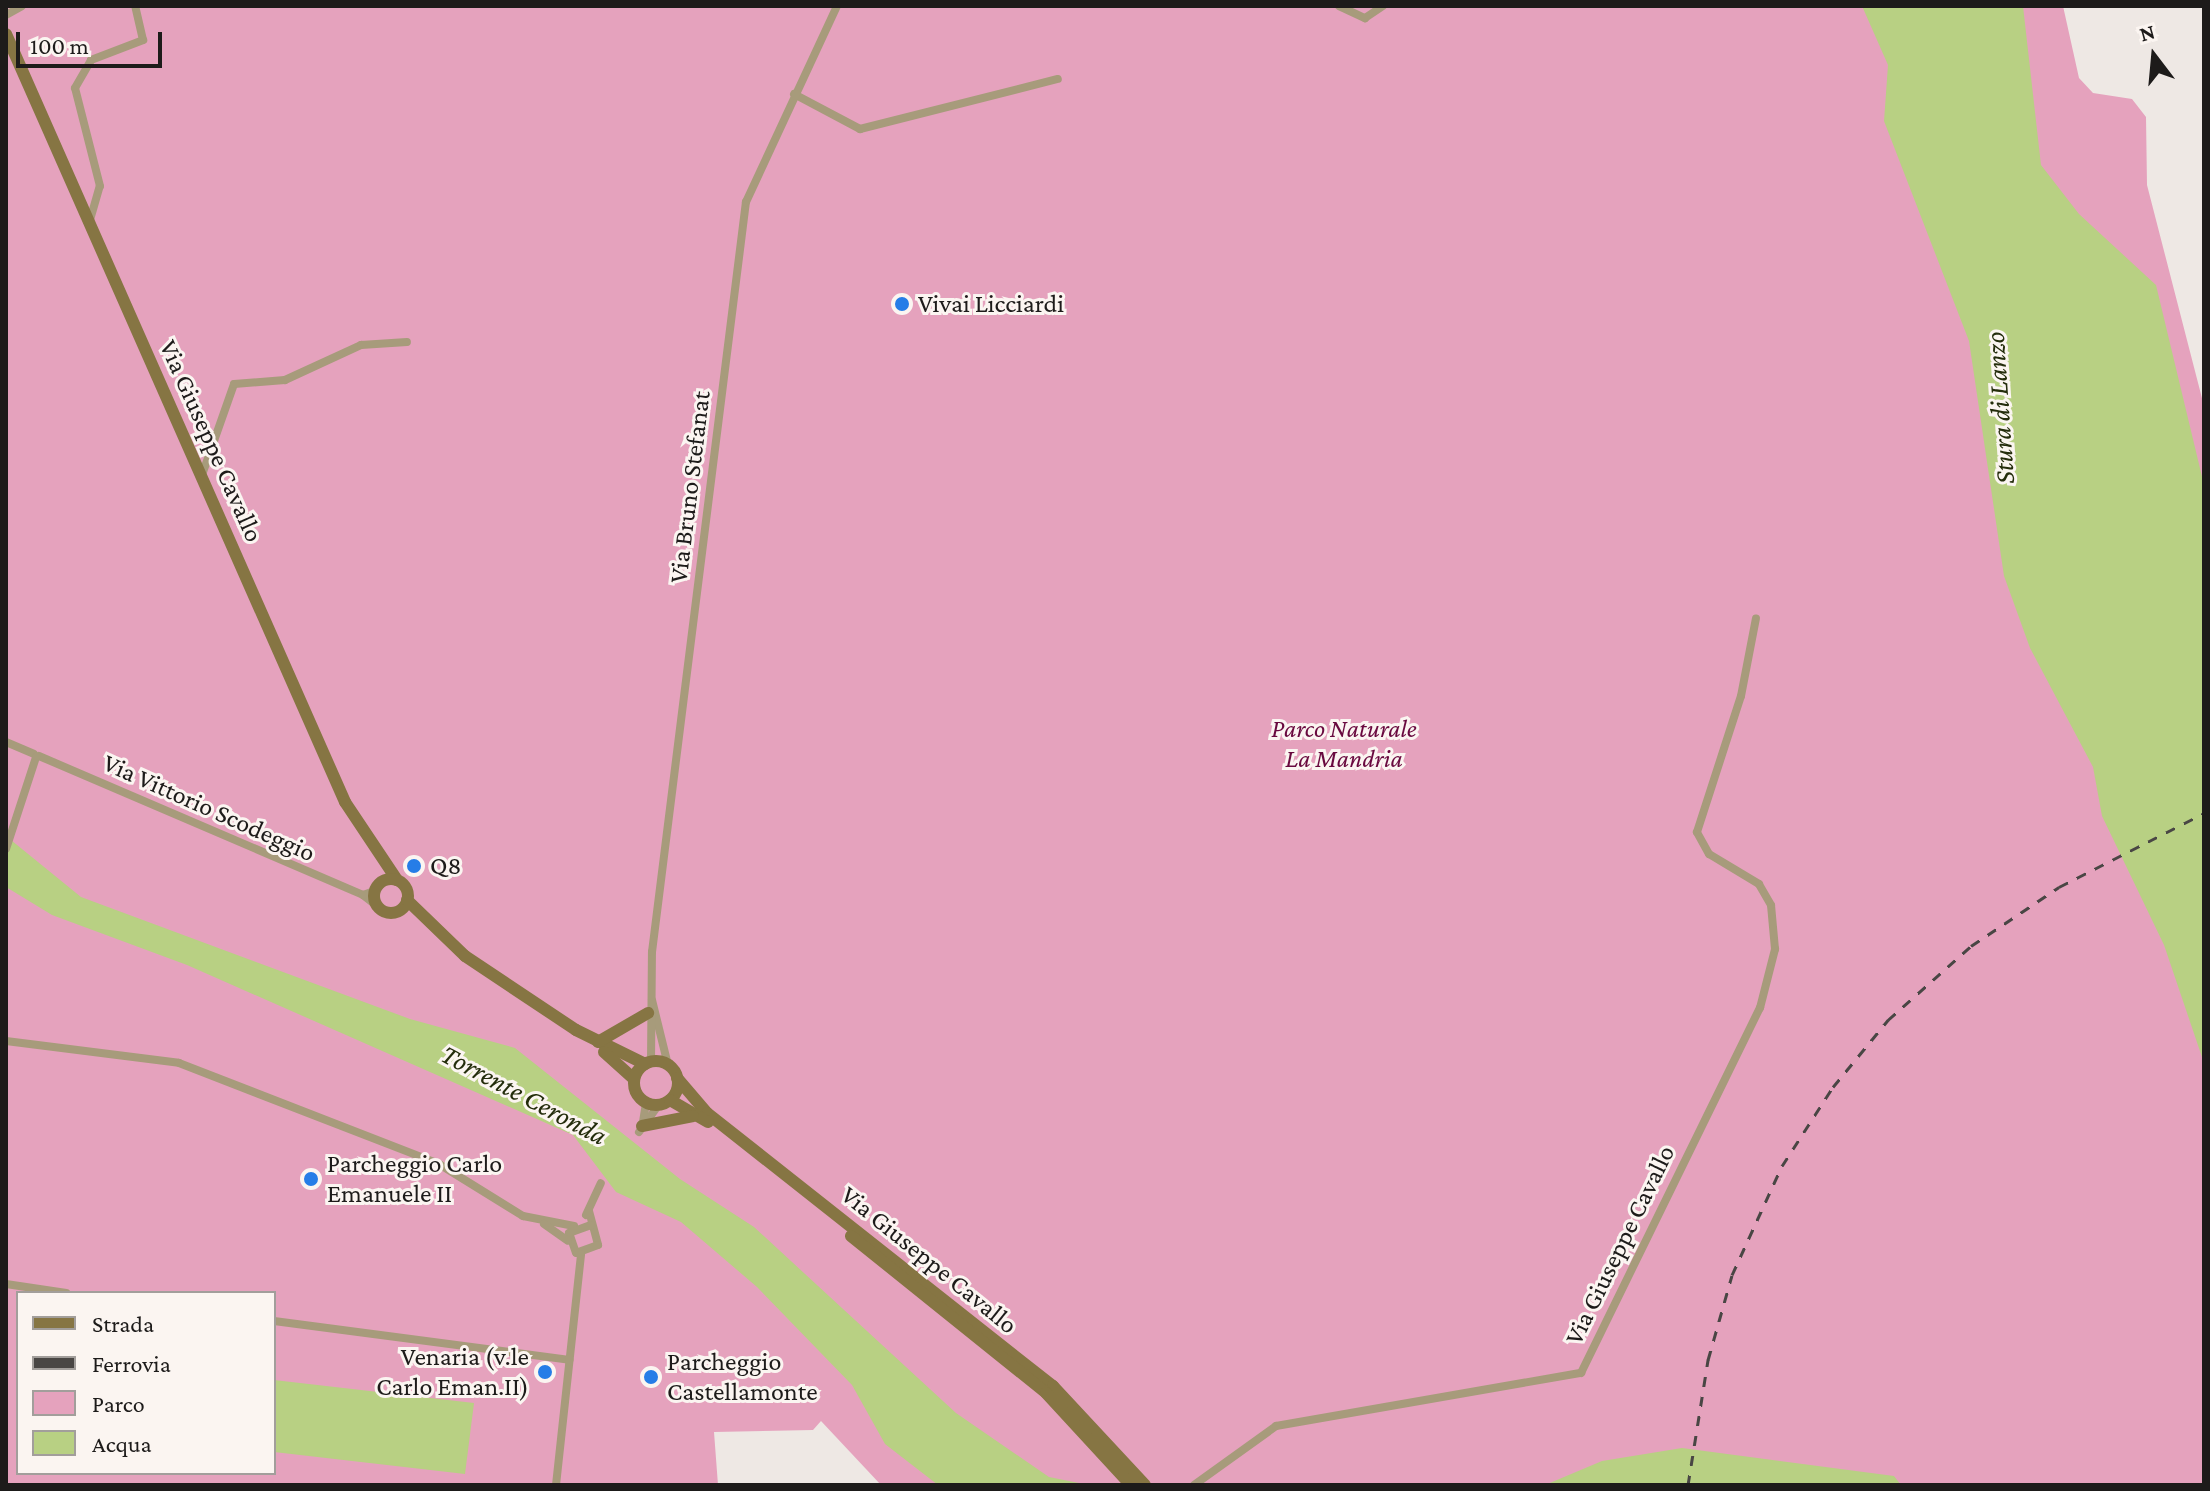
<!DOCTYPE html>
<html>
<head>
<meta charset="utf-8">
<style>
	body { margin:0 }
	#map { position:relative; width:2210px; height:1491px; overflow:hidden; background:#eee8e4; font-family:"Crimson Pro",serif }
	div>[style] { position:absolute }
	.green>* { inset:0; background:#e5a2bd }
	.water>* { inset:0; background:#b8d083 }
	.street>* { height:8px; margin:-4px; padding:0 4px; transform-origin:4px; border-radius:4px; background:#a79b7b }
	.secondary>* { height:12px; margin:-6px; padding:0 6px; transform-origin:6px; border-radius:6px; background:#867543 }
	.secondary>.ring { margin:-6px; padding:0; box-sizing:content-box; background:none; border:12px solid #867543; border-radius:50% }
	.rail>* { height:3px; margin-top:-1.5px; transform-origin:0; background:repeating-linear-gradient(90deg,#494644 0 10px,transparent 0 20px) }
	.dots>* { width:22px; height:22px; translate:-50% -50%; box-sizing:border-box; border:4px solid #fbf5f1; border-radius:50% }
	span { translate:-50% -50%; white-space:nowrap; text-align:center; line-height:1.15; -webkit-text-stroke:6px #fbf5f1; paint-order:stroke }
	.poi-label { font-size:26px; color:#1d1b1a }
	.left { translate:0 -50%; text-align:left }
	.right { translate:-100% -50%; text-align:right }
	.street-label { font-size:26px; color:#1d1b1a }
	.park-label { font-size:26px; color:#69093f; font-style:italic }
	.water-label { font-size:28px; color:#242d0c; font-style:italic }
	.frame { position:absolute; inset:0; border:8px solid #1d1b1a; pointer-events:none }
	.legend { position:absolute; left:16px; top:1291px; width:260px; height:184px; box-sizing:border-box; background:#fbf5f1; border:2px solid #a29e9b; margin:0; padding:10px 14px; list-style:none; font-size:24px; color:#1d1b1a }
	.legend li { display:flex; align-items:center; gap:16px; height:40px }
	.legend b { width:40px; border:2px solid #a29e9b }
	.north { position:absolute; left:2114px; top:16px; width:80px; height:80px; -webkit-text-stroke:6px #fbf5f1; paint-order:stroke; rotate:344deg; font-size:22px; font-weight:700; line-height:32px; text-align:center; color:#1d1b1a }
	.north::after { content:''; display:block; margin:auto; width:28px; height:36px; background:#1d1b1a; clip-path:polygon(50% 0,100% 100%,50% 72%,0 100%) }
	.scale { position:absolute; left:16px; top:32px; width:146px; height:36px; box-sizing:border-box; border:4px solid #1d1b1a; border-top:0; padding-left:10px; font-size:24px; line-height:28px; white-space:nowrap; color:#1d1b1a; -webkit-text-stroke:6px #fbf5f1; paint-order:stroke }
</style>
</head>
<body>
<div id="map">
	<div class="green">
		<div style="clip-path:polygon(evenodd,6px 6px,2063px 6px,2079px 78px,2093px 93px,2132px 99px,2146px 117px,2147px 185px,2204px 406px,2204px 1485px,881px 1485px,821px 1421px,813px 1430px,714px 1432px,718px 1485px,6px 1485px,6px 6px,18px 1293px,274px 1293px,274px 1473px,18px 1473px,18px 1293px)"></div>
	</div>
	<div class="water">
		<div style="clip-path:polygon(1862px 6px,2023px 6px,2041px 165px,2079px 214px,2156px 285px,2204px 485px,2204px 1063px,2164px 945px,2102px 816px,2093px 767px,2030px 648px,2004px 576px,1969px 341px,1884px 121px,1888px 65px)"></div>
		<div style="clip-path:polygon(6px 836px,81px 897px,410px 1019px,515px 1048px,680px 1179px,754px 1227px,956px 1413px,1049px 1477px,1089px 1485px,938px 1485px,885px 1444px,852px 1385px,757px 1287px,681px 1222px,616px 1192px,573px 1135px,187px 965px,52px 915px,6px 887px)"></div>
		<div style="clip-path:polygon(274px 1380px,474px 1403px,465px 1474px,274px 1452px)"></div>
		<div style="clip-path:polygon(1682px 1448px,1894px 1476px,1901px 1485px,1545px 1485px,1602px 1461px)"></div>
	</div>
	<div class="street">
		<div style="left:1339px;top:6px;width:29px;rotate:25deg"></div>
		<div style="left:1365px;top:18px;width:22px;rotate:-34deg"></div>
		<div style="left:6px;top:15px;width:18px;rotate:-29deg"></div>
		<div style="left:794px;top:94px;width:75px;rotate:27.9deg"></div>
		<div style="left:860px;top:129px;width:204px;rotate:-14.2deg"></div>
		<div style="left:90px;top:220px;width:35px;rotate:-74deg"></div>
		<div style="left:100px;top:186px;width:101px;rotate:-104.3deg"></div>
		<div style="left:75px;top:88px;width:32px;rotate:-60deg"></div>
		<div style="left:91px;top:60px;width:56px;rotate:-21deg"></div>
		<div style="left:143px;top:40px;width:35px;rotate:-103deg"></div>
		<div style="left:202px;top:475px;width:96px;rotate:-70.6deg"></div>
		<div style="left:234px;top:384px;width:51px;rotate:-4.5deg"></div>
		<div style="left:285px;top:380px;width:84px;rotate:-24.7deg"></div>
		<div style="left:361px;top:345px;width:46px;rotate:-3.7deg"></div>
		<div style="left:6px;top:742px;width:30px;rotate:23deg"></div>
		<div style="left:39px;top:756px;width:353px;rotate:23.2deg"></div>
		<div style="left:363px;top:895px;width:23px;rotate:38deg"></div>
		<div style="left:6px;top:849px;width:97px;rotate:-71.9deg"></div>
		<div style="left:363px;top:895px;width:12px;rotate:-20deg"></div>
		<div style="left:652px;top:1000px;width:67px;rotate:76.2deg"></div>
		<div style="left:6px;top:1041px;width:174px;rotate:7.2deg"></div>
		<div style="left:179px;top:1063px;width:279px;rotate:21.2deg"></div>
		<div style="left:439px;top:1164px;width:99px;rotate:31.8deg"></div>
		<div style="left:523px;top:1216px;width:52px;rotate:11.1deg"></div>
		<div style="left:651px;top:1062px;width:110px;rotate:-89.5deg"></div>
		<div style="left:652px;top:952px;width:756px;rotate:-82.86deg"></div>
		<div style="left:746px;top:202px;width:216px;rotate:-65.1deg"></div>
		<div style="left:643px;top:1122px;width:19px;rotate:-81deg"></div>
		<div style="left:639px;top:1132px;width:34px;rotate:-54deg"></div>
		<div style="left:589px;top:1211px;width:35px;rotate:75deg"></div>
		<div style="left:598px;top:1245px;width:23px;rotate:160deg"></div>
		<div style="left:576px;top:1253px;width:21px;rotate:-109deg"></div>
		<div style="left:569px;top:1233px;width:23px;rotate:-20deg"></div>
		<div style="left:586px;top:1215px;width:35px;rotate:-65deg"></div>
		<div style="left:544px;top:1224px;width:29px;rotate:35deg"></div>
		<div style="left:6px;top:1284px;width:61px;rotate:8.5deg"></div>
		<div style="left:274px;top:1321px;width:298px;rotate:7.5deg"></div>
		<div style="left:556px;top:1485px;width:232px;rotate:-83.8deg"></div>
		<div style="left:1194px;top:1485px;width:101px;rotate:-35.7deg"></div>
		<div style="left:1276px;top:1426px;width:310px;rotate:-9.9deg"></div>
		<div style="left:1581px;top:1373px;width:407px;rotate:-63.9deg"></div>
		<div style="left:1760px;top:1008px;width:61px;rotate:-75.7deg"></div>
		<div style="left:1775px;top:949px;width:44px;rotate:-95.2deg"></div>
		<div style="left:1771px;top:905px;width:24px;rotate:-120deg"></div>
		<div style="left:1759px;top:884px;width:58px;rotate:-149deg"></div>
		<div style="left:1709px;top:854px;width:25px;rotate:-119deg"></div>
		<div style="left:1697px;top:832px;width:143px;rotate:-72.1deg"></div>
		<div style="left:1741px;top:696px;width:79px;rotate:-79.1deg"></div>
	</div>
	<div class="secondary">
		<div style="left:6px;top:34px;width:839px;rotate:66.18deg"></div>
		<div style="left:345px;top:802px;width:94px;rotate:56.3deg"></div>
		<div class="ring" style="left:374px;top:879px;width:22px;height:22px"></div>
		<div style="left:407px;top:900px;width:81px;rotate:44deg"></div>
		<div style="left:465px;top:956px;width:133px;rotate:33.7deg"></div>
		<div style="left:576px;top:1030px;width:77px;rotate:26.2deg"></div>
		<div style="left:598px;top:1042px;width:58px;rotate:-30.1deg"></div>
		<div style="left:604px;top:1052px;width:40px;rotate:42deg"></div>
		<div class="ring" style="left:634px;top:1061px;width:32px;height:32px"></div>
		<div style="left:677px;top:1078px;width:46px;rotate:49.4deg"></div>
		<div style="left:707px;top:1113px;width:441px;rotate:38.3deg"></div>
		<div style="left:1053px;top:1386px;width:135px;rotate:47.1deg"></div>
		<div style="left:670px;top:1100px;width:44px;rotate:30.1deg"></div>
		<div style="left:642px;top:1126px;width:52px;rotate:-11.1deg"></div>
		<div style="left:851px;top:1236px;width:250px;rotate:38.8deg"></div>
		<div style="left:1046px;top:1393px;width:125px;rotate:47.3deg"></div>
	</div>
	<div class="rail">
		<div style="left:1688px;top:1485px;width:127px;rotate:-80.9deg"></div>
		<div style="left:1708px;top:1360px;width:88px;rotate:-74.2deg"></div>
		<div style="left:1732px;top:1275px;width:120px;rotate:-65.4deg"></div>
		<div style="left:1782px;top:1166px;width:94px;rotate:-57.2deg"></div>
		<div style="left:1833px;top:1087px;width:87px;rotate:-50.6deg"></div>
		<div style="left:1888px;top:1020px;width:111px;rotate:-41.7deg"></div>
		<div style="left:1971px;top:946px;width:106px;rotate:-33.8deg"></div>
		<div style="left:2059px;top:887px;width:163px;rotate:-27deg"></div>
	</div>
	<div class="dots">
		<div style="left:902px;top:304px;background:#267de7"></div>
		<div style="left:414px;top:866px;background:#267de7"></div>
		<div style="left:311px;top:1179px;background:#267de7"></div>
		<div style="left:545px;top:1372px;background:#267de7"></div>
		<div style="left:651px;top:1377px;background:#267de7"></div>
	</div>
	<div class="poi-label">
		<span class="left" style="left:918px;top:304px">Vivai Licciardi</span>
		<span class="left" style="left:430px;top:866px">Q8</span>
		<span class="left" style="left:327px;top:1179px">Parcheggio Carlo<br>Emanuele II</span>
		<span class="right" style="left:529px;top:1372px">Venaria (v.le<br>Carlo Eman.II)</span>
		<span class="left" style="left:667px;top:1377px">Parcheggio<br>Castellamonte</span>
	</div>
	<div class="street-label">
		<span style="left:211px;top:441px;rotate:66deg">Via Giuseppe Cavallo</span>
		<span style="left:690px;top:487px;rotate:-83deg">Via Bruno Stefanat</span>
		<span style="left:209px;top:808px;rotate:24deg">Via Vittorio Scodeggio</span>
		<span style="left:1620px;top:1245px;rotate:-64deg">Via Giuseppe Cavallo</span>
		<span style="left:929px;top:1260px;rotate:39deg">Via Giuseppe Cavallo</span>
	</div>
	<div class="park-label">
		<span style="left:1344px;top:744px">Parco Naturale<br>La Mandria</span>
	</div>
	<div class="water-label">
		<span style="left:2000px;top:408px;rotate:-94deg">Stura di Lanzo</span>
		<span style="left:524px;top:1095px;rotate:28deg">Torrente Ceronda</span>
	</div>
	<div class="frame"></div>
	<ul class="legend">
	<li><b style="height:10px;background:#867543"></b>Strada</li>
	<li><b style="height:10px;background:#494644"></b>Ferrovia</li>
	<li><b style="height:22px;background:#e5a2bd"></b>Parco</li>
	<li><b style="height:22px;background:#b8d083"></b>Acqua</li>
	</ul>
	<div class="north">N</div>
	<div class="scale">100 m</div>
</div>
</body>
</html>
